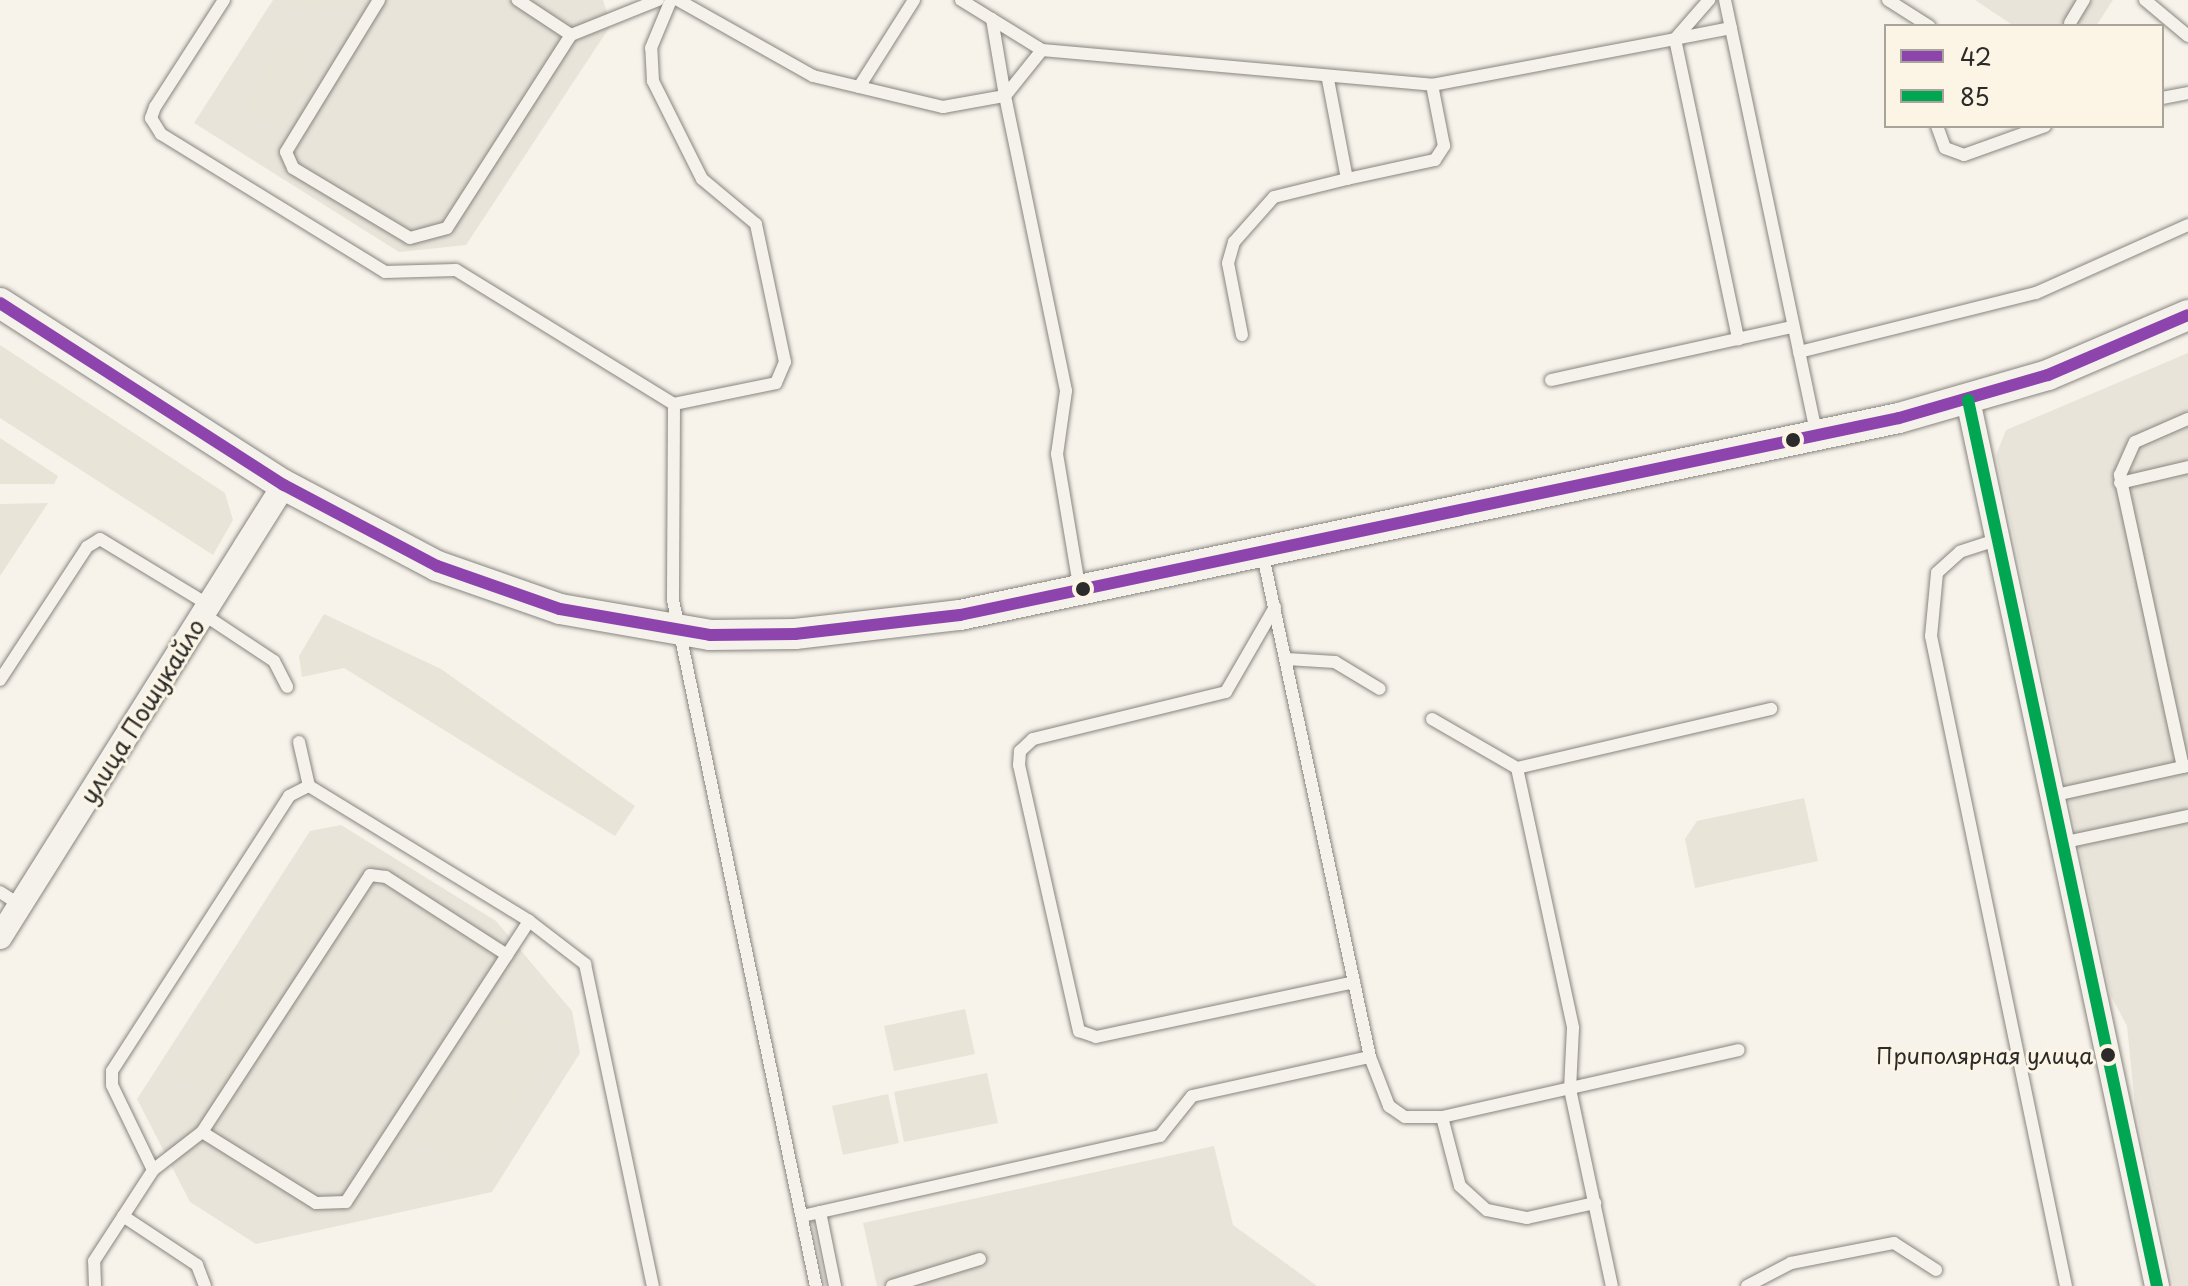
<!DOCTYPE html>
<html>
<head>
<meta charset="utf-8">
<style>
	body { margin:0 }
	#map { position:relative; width:2188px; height:1286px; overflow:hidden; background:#f7f3ea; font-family:"Playpen Sans",sans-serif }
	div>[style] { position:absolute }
	.built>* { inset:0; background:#e9e4d9 }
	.green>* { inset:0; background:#e9e4d8 }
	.roads { filter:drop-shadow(0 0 2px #878581) drop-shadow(0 0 2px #878581) }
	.service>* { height:12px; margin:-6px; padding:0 6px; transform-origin:6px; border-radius:6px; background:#f5f2ec }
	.minor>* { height:24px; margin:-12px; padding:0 12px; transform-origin:12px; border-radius:12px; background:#f5f2ec }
	.tertiary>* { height:30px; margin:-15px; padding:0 15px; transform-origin:15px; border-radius:15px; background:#f5f2ec }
	.bus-1>* { height:12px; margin:-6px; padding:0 6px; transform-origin:6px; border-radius:6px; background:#8e44ad }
	.bus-2>* { height:12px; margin:-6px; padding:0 6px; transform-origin:6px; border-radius:6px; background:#00a651 }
	.dots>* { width:22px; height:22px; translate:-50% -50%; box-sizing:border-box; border:4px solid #fcf5e5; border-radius:50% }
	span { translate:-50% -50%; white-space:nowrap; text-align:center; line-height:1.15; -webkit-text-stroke:6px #fcf5e5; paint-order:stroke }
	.bus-label { font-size:22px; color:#2b2b2b }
	.right { translate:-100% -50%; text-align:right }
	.street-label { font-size:24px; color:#2b2b2b }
	.legend { position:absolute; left:1884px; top:24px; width:280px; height:104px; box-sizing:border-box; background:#fcf5e5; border:2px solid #a8a49b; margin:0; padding:10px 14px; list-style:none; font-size:24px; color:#2b2b2b }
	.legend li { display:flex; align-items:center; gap:16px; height:40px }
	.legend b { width:40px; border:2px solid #a8a49b }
</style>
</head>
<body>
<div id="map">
	<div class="built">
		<div style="clip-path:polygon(273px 0,603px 0,611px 25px,466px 245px,399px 252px,194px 123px)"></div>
		<div style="clip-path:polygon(1975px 0,2113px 0,2096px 26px,2014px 26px)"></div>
		<div style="clip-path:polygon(2188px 353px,2188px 1286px,2174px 1286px,2135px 1106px,2127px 1026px,2111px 996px,1996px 455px,2006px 430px)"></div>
		<div style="clip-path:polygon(341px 825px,496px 921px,572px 1011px,580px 1053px,492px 1192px,256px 1244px,190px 1202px,137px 1099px,310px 831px)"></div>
		<div style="clip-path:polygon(1214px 1146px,1233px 1225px,1317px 1286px,877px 1286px,863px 1223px)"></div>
	</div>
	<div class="green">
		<div style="clip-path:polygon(287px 0,365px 0,304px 12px)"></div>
		<div style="clip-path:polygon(285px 37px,300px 46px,310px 85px,282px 128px,242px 103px)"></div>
		<div style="clip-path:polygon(0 345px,225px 493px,233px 520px,213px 555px,0 418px)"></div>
		<div style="clip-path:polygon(0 438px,58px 476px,54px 484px,0 484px)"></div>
		<div style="clip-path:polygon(48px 503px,0 576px,0 504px)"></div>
		<div style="clip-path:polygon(324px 614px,441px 669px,635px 806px,615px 836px,344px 668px,302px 677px,299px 656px)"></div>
		<div style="clip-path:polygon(1804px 798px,1818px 861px,1695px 888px,1685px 839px,1697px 821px)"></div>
		<div style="clip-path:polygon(320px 835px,365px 864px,215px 1097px,171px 1068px)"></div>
		<div style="clip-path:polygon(493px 1007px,554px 1047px,472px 1174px,411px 1134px)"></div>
		<div style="clip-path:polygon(965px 1009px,975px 1054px,894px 1071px,884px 1026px)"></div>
		<div style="clip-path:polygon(987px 1073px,998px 1123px,904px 1142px,894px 1092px)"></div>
		<div style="clip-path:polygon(888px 1094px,899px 1143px,843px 1155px,832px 1106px)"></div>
	</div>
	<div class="roads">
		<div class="service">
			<div style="left:224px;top:0;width:127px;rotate:122.8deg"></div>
			<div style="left:155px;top:107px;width:12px;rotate:110deg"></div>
			<div style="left:151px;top:118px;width:19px;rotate:58deg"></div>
			<div style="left:161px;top:134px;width:263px;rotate:31.6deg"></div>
			<div style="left:385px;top:272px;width:71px;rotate:-1.6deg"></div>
			<div style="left:456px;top:270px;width:256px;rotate:31.6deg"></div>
			<div style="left:674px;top:404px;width:104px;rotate:-11.6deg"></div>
			<div style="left:776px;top:383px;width:23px;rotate:-67deg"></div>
			<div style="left:785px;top:362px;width:141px;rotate:-101.9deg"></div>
			<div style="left:756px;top:224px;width:70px;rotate:-140.2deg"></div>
			<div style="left:702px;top:179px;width:110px;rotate:-116.6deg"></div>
			<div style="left:653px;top:81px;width:33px;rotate:-93deg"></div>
			<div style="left:651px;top:48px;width:52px;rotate:-67.4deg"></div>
			<div style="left:379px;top:0;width:178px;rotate:121.5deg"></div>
			<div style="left:286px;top:152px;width:17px;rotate:66deg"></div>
			<div style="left:293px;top:168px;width:136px;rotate:30.9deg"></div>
			<div style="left:410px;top:238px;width:38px;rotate:-15deg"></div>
			<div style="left:447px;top:228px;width:229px;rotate:-57.3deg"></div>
			<div style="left:571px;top:35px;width:64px;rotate:-146.6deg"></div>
			<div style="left:678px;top:0;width:155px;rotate:29.4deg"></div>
			<div style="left:813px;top:76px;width:134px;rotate:13.4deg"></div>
			<div style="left:943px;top:107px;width:63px;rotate:-10.1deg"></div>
			<div style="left:1005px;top:96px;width:301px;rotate:78.3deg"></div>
			<div style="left:1066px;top:391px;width:64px;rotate:98.1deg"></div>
			<div style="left:1057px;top:454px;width:139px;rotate:80.5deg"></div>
			<div style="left:961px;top:0;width:95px;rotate:31.7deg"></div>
			<div style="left:1725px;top:0;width:445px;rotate:78.1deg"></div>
			<div style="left:1888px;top:0;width:49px;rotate:32.4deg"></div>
			<div style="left:2145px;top:0;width:56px;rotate:39.9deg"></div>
			<div style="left:992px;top:19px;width:78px;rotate:80.4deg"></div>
			<div style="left:1005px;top:96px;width:59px;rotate:-51.2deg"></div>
			<div style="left:1042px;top:50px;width:392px;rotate:5.1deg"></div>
			<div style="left:1432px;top:85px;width:247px;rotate:-10.7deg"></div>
			<div style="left:1675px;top:39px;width:52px;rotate:-48.9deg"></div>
			<div style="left:2070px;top:23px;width:27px;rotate:-59deg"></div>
			<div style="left:1731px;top:28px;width:57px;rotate:168.9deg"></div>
			<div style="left:1675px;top:39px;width:307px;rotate:78.1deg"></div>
			<div style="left:571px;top:35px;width:94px;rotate:-21.9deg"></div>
			<div style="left:859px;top:87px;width:103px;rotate:-57.7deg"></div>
			<div style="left:2162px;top:98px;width:26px;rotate:-11deg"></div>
			<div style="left:1937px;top:126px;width:23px;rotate:70deg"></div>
			<div style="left:1945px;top:148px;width:20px;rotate:20deg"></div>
			<div style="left:1964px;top:155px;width:86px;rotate:-19.7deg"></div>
			<div style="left:1347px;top:179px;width:90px;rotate:-12.2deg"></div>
			<div style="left:1435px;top:160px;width:17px;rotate:-57deg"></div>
			<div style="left:1444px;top:146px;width:62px;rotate:-101.1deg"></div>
			<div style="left:1242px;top:335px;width:73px;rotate:-101deg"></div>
			<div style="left:1228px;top:263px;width:22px;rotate:-74deg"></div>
			<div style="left:1234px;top:242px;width:60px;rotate:-48.4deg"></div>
			<div style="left:1274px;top:197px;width:75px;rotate:-13.9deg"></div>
			<div style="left:1347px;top:179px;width:102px;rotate:-100.8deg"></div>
			<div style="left:1799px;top:352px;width:244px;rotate:-14deg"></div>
			<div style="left:2036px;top:293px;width:167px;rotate:-24.1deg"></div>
			<div style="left:1551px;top:380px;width:248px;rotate:-12.4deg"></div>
			<div style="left:674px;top:404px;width:196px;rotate:90.3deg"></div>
			<div style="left:673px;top:600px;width:701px;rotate:78.23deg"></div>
			<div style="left:2120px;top:483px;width:70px;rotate:-13.2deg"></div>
			<div style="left:1996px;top:540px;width:38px;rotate:162deg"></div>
			<div style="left:1960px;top:552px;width:31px;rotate:138deg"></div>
			<div style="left:1937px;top:573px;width:63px;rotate:95.4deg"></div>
			<div style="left:1931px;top:636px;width:664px;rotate:78.27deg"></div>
			<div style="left:1262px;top:551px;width:517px;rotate:77.95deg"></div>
			<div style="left:1370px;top:1057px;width:53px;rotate:68.8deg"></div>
			<div style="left:1389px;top:1106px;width:19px;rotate:35deg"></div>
			<div style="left:1405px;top:1117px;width:37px"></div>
			<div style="left:1442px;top:1117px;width:304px;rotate:-12.7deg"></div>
			<div style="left:1275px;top:607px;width:98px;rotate:120deg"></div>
			<div style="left:1226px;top:692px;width:199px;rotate:166.3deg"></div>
			<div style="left:1033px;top:739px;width:18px;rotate:137deg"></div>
			<div style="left:1020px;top:751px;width:14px;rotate:94deg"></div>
			<div style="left:1019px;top:765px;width:273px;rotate:77.3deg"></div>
			<div style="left:1079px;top:1031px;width:18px;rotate:19deg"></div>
			<div style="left:1096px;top:1037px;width:264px;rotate:-12deg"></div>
			<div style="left:203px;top:614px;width:85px;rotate:33.5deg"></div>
			<div style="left:274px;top:661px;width:29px;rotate:63deg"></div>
			<div style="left:1287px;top:659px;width:48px;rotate:3.6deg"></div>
			<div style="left:1335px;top:662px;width:52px;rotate:31deg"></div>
			<div style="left:0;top:680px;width:159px;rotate:-56.8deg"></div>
			<div style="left:87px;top:547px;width:15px;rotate:-32deg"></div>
			<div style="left:100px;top:539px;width:127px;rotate:31.2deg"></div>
			<div style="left:1432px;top:719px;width:98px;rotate:30deg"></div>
			<div style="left:1517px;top:768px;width:261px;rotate:-13.1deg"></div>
			<div style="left:299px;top:742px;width:45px;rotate:77.2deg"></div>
			<div style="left:2183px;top:767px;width:299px;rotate:-102.2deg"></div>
			<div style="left:2120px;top:475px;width:36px;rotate:-66deg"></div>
			<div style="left:2135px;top:442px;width:58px;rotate:-23.5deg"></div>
			<div style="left:1517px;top:768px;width:266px;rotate:77.8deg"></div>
			<div style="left:1573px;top:1028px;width:61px;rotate:92.8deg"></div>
			<div style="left:1570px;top:1089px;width:201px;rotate:78deg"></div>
			<div style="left:2051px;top:796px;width:140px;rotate:-12.4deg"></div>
			<div style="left:2061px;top:843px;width:130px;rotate:-12deg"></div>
			<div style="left:0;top:892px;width:24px;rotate:33deg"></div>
			<div style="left:1442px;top:1117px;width:71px;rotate:75.4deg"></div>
			<div style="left:1460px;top:1186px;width:36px;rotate:42deg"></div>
			<div style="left:1487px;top:1210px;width:41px;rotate:11.3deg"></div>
			<div style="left:1527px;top:1218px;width:70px;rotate:-12.4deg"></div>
			<div style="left:202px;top:1132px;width:307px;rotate:-56.8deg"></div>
			<div style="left:370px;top:875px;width:16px;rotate:7deg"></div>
			<div style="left:386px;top:877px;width:144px;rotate:32.8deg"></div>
			<div style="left:153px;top:1170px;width:62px;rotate:-37.8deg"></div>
			<div style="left:202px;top:1132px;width:134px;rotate:31.9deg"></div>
			<div style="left:316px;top:1203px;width:30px;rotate:-2deg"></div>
			<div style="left:346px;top:1202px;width:335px;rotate:-56.9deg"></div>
			<div style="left:820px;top:1212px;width:76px;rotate:78.5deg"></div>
			<div style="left:123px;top:1216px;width:89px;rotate:33.5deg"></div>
			<div style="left:197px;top:1265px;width:22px;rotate:69deg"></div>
			<div style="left:802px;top:1216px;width:367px;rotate:-12.6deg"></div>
			<div style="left:1160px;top:1136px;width:51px;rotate:-51.3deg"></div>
			<div style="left:1192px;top:1096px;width:182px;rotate:-12.4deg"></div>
			<div style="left:95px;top:1286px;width:25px;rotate:-92deg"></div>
			<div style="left:94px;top:1261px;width:108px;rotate:-57deg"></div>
			<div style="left:153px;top:1170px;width:94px;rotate:-115.8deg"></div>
			<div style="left:112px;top:1085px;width:14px;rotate:-90deg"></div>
			<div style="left:112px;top:1071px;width:327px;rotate:-57.2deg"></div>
			<div style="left:289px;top:796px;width:22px;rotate:-27deg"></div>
			<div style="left:309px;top:786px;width:258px;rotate:31.5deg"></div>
			<div style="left:529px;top:921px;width:71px;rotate:37.5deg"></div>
			<div style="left:585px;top:964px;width:329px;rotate:78.1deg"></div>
			<div style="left:892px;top:1286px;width:92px;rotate:-17.1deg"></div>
			<div style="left:1747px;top:1286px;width:50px;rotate:-27.6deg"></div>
			<div style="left:1791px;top:1263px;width:105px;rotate:-11deg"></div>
			<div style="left:1894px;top:1243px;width:50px;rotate:32.7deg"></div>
		</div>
		<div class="minor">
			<div style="left:1968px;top:400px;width:906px;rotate:77.96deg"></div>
			<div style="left:0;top:937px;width:534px;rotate:-57.86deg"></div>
		</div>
		<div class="tertiary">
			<div style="left:0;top:303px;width:337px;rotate:32.7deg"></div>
			<div style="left:284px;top:485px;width:173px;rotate:27.9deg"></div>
			<div style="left:437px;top:566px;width:130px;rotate:19.3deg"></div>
			<div style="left:560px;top:609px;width:152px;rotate:9.8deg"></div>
			<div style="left:710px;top:635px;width:85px;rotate:-0.7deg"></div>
			<div style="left:795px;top:634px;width:166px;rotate:-6.6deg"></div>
			<div style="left:960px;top:615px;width:959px;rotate:-11.85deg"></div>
			<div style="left:1899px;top:418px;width:155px;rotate:-16.1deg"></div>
			<div style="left:2048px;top:375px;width:152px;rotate:-23.2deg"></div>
		</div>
	</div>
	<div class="bus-1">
		<div style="left:0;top:303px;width:337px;rotate:32.7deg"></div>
		<div style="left:284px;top:485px;width:173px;rotate:27.9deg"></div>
		<div style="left:437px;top:566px;width:130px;rotate:19.3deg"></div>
		<div style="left:560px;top:609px;width:152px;rotate:9.8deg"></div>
		<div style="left:710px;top:635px;width:85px;rotate:-0.7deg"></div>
		<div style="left:795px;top:634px;width:166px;rotate:-6.6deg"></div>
		<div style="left:960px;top:615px;width:959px;rotate:-11.85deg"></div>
		<div style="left:1899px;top:418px;width:155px;rotate:-16.1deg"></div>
		<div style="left:2048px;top:375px;width:152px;rotate:-23.2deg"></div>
	</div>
	<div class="bus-2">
		<div style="left:1968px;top:400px;width:906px;rotate:77.96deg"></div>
	</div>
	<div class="dots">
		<div style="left:1793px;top:440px;background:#2b2b2b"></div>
		<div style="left:1083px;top:589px;background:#2b2b2b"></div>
		<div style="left:2108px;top:1055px;background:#2b2b2b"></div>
	</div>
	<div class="bus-label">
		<span class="right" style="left:2093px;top:1055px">Приполярная улица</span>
	</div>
	<div class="street-label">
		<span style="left:142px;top:711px;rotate:-58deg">улица Пошукайло</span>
	</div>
	<ul class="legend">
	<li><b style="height:10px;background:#8e44ad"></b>42</li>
	<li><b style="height:10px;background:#00a651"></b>85</li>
	</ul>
</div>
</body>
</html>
